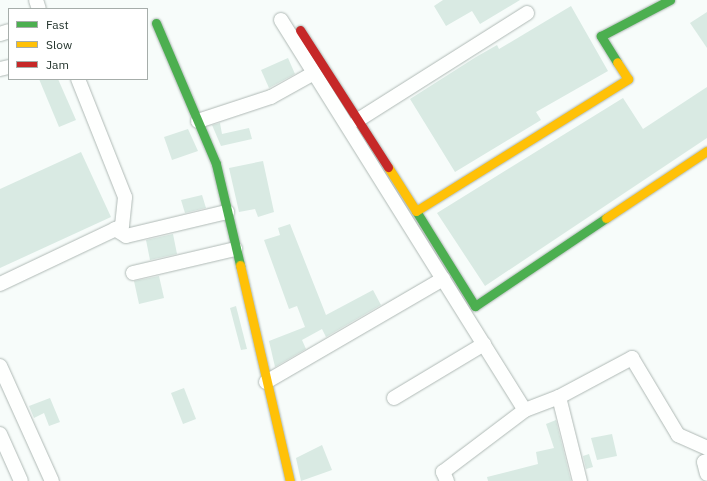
<!DOCTYPE html>
<html>
<head>
<meta charset="utf-8">
<style>
	body { margin:0 }
	#map { position:relative; width:707px; height:481px; overflow:hidden; background:#f7fcfa; font-family:"IBM Plex Sans",sans-serif }
	div>[style] { position:absolute }
	.building>* { inset:0; background:#d9eae3 }
	.roads { filter:drop-shadow(0 0 1px #afb9b5) drop-shadow(0 0 1px #afb9b5) }
	.street>* { height:14px; margin:-7px; padding:0 7px; transform-origin:7px; border-radius:7px; background:#fefffe }
	.fast>* { height:9px; margin:-4.5px; padding:0 4.5px; transform-origin:4.5px; border-radius:4.5px; background:#4caf50 }
	.slow>* { height:9px; margin:-4.5px; padding:0 4.5px; transform-origin:4.5px; border-radius:4.5px; background:#ffc107 }
	.jam>* { height:9px; margin:-4.5px; padding:0 4.5px; transform-origin:4.5px; border-radius:4.5px; background:#c62828 }
	span { translate:-50% -50%; white-space:nowrap; text-align:center; line-height:1.15; -webkit-text-stroke:3.5px #fff; paint-order:stroke }
	.legend { position:absolute; left:8px; top:8px; width:140px; height:72px; box-sizing:border-box; background:#fff; border:1px solid #a6adaa; margin:0; padding:5px 7px; list-style:none; font-size:12px; color:#20312a }
	.legend li { display:flex; align-items:center; gap:8px; height:20px }
	.legend b { width:20px; border:1px solid #a6adaa }
</style>
</head>
<body>
<div id="map">
	<div class="building">
		<div style="clip-path:polygon(443px 0,520px 0,480px 24px,472px 11px,446px 26px,434px 6px)"></div>
		<div style="clip-path:polygon(571px 6px,608px 71px,536px 112px,541px 120px,455px 172px,410px 99px,476px 57px,497px 45px,499px 49px)"></div>
		<div style="clip-path:polygon(707px 12px,707px 48px,690px 23px)"></div>
		<div style="clip-path:polygon(288px 58px,295px 74px,269px 88px,261px 70px)"></div>
		<div style="clip-path:polygon(39px 79px,58px 79px,76px 120px,59px 127px)"></div>
		<div style="clip-path:polygon(707px 87px,707px 138px,485px 286px,437px 213px,623px 98px,643px 129px)"></div>
		<div style="clip-path:polygon(220px 123px,222px 134px,249px 128px,252px 139px,221px 146px,212px 125px)"></div>
		<div style="clip-path:polygon(188px 129px,198px 151px,172px 160px,164px 137px)"></div>
		<div style="clip-path:polygon(81px 152px,111px 217px,0 268px,0 189px)"></div>
		<div style="clip-path:polygon(263px 161px,274px 212px,258px 217px,255px 209px,239px 212px,229px 168px)"></div>
		<div style="clip-path:polygon(202px 195px,206px 208px,185px 213px,181px 200px)"></div>
		<div style="clip-path:polygon(290px 224px,326px 315px,373px 290px,381px 305px,326px 337px,322px 329px,302px 340px,306px 349px,275px 367px,269px 341px,305px 327px,297px 306px,289px 309px,264px 240px,280px 235px,278px 228px)"></div>
		<div style="clip-path:polygon(173px 234px,177px 254px,150px 260px,146px 240px)"></div>
		<div style="clip-path:polygon(159px 276px,164px 298px,139px 304px,134px 281px)"></div>
		<div style="clip-path:polygon(236px 306px,247px 349px,241px 350px,230px 308px)"></div>
		<div style="clip-path:polygon(184px 388px,196px 419px,183px 424px,171px 393px)"></div>
		<div style="clip-path:polygon(50px 398px,60px 422px,49px 426px,44px 413px,34px 418px,29px 406px)"></div>
		<div style="clip-path:polygon(556px 420px,571px 481px,488px 481px,487px 477px,538px 464px,536px 452px,554px 448px,546px 424px)"></div>
		<div style="clip-path:polygon(612px 434px,617px 456px,597px 460px,591px 438px)"></div>
		<div style="clip-path:polygon(322px 445px,332px 470px,301px 481px,296px 458px)"></div>
		<div style="clip-path:polygon(589px 454px,593px 467px,586px 469px,583px 456px)"></div>
	</div>
	<div class="roads">
		<div class="street">
			<div style="left:36px;top:0;width:9px;rotate:72deg"></div>
			<div style="left:281px;top:20px;width:460px;rotate:58deg"></div>
			<div style="left:0;top:34px;width:9px;rotate:-18deg"></div>
			<div style="left:0;top:69px;width:9px;rotate:-13deg"></div>
			<div style="left:358px;top:120px;width:200px;rotate:-32.3deg"></div>
			<div style="left:198px;top:121px;width:77px;rotate:-18.2deg"></div>
			<div style="left:271px;top:97px;width:49px;rotate:-29.2deg"></div>
			<div style="left:115px;top:229px;width:13px;rotate:32deg"></div>
			<div style="left:126px;top:236px;width:104px;rotate:-13.4deg"></div>
			<div style="left:133px;top:273px;width:105px;rotate:-13.2deg"></div>
			<div style="left:0;top:284px;width:135px;rotate:-25.4deg"></div>
			<div style="left:122px;top:226px;width:29px;rotate:-84deg"></div>
			<div style="left:125px;top:197px;width:127px;rotate:-111.7deg"></div>
			<div style="left:0;top:366px;width:126px;rotate:65.7deg"></div>
			<div style="left:266px;top:382px;width:205px;rotate:-30.2deg"></div>
			<div style="left:559px;top:397px;width:87px;rotate:76deg"></div>
			<div style="left:394px;top:398px;width:105px;rotate:-31deg"></div>
			<div style="left:0;top:434px;width:51px;rotate:65.9deg"></div>
			<div style="left:707px;top:461px;width:3px;rotate:162deg"></div>
			<div style="left:704px;top:462px;width:12px;rotate:76deg"></div>
			<div style="left:447px;top:481px;width:10px;rotate:-114deg"></div>
			<div style="left:443px;top:472px;width:103px;rotate:-37.1deg"></div>
			<div style="left:525px;top:410px;width:36px;rotate:-21deg"></div>
			<div style="left:559px;top:397px;width:83px;rotate:-28.1deg"></div>
			<div style="left:632px;top:358px;width:90px;rotate:59.1deg"></div>
			<div style="left:678px;top:435px;width:32px;rotate:24deg"></div>
		</div>
		<div class="fast">
			<div style="left:156px;top:23px;width:153px;rotate:66.9deg"></div>
			<div style="left:216px;top:164px;width:104px;rotate:76.6deg"></div>
			<div style="left:617px;top:62px;width:31px;rotate:-122deg"></div>
			<div style="left:601px;top:36px;width:78px;rotate:-27.6deg"></div>
			<div style="left:416px;top:211px;width:112px;rotate:58.2deg"></div>
			<div style="left:475px;top:306px;width:158px;rotate:-33.9deg"></div>
		</div>
		<div class="slow">
			<div style="left:388px;top:167px;width:52px;rotate:57.5deg"></div>
			<div style="left:416px;top:211px;width:250px;rotate:-31.9deg"></div>
			<div style="left:628px;top:79px;width:20px;rotate:-123deg"></div>
			<div style="left:606px;top:218px;width:121px;rotate:-33.6deg"></div>
			<div style="left:240px;top:265px;width:222px;rotate:77deg"></div>
		</div>
		<div class="jam">
			<div style="left:300px;top:30px;width:163px;rotate:57.3deg"></div>
		</div>
	</div>
	<ul class="legend">
	<li><b style="height:5px;background:#4caf50"></b>Fast</li>
	<li><b style="height:5px;background:#ffc107"></b>Slow</li>
	<li><b style="height:5px;background:#c62828"></b>Jam</li>
	</ul>
</div>
</body>
</html>
